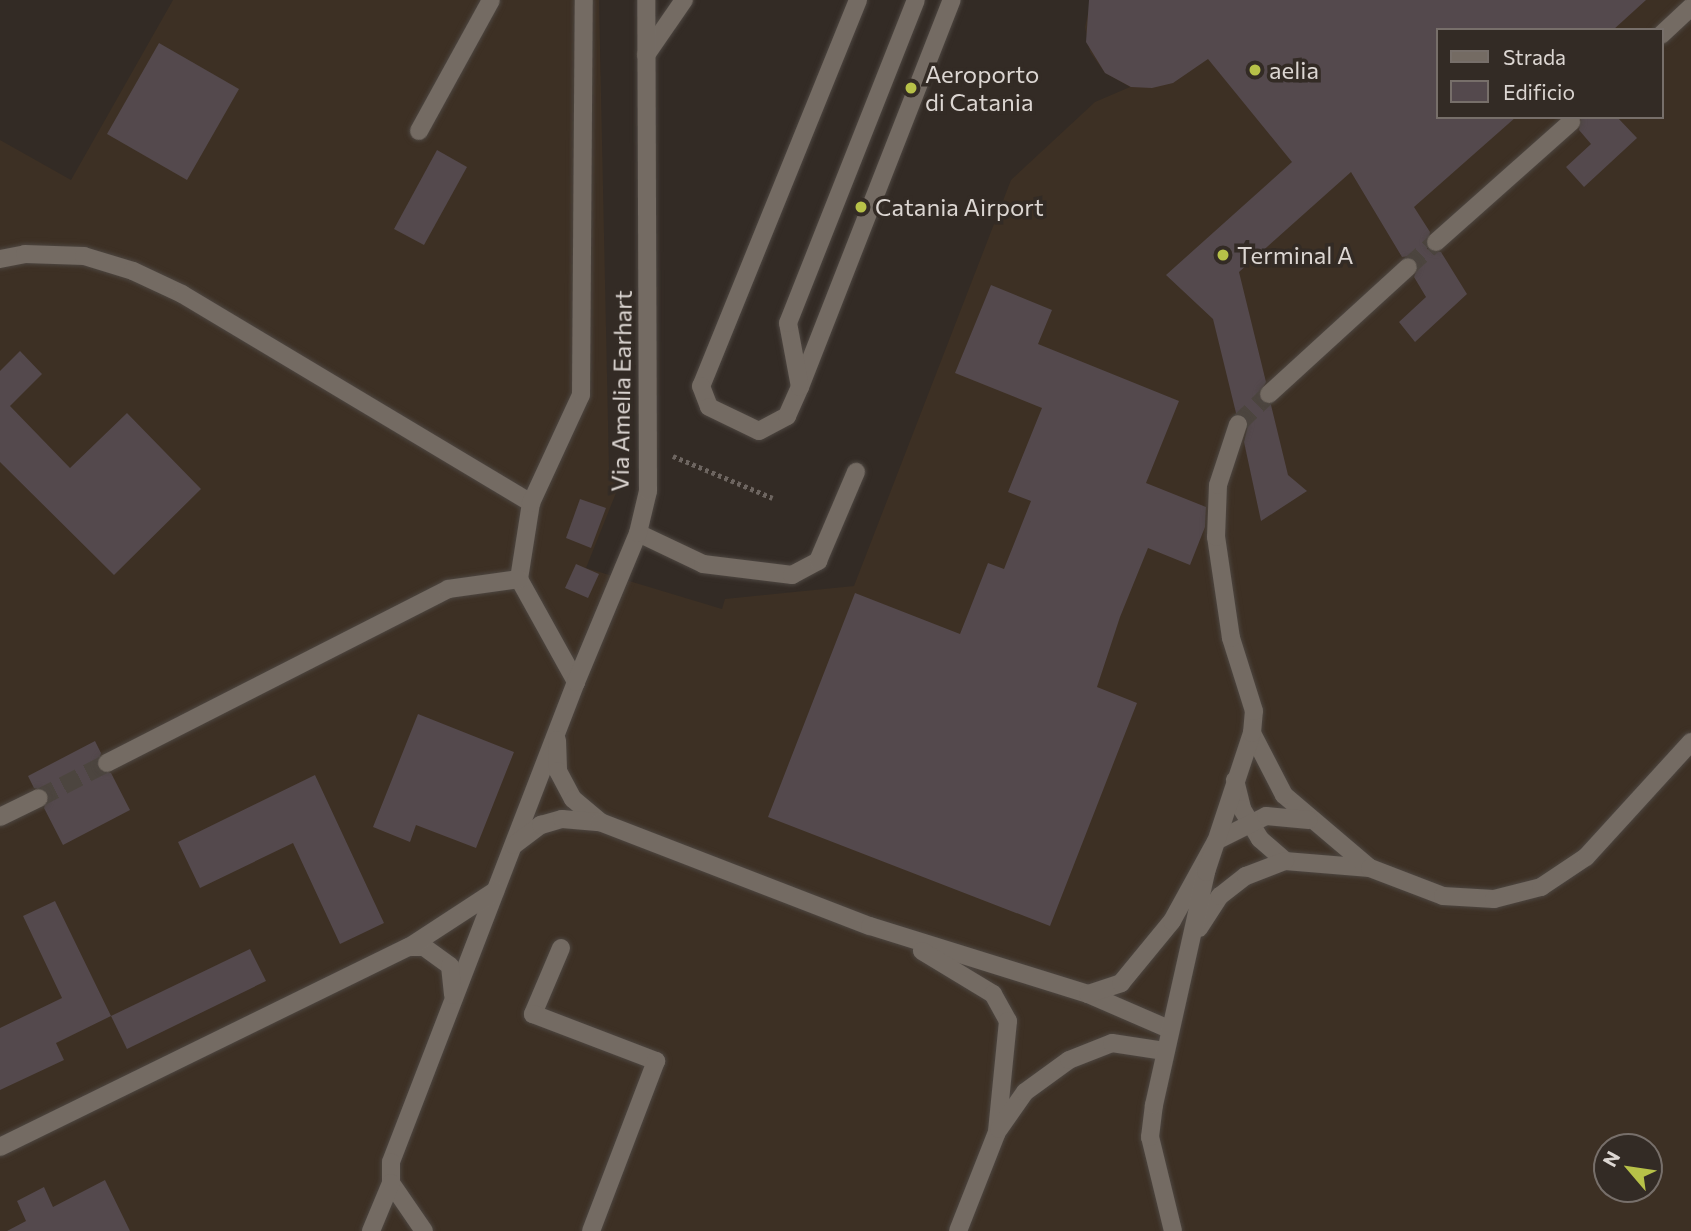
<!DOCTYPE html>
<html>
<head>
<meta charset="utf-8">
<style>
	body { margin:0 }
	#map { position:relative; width:1691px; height:1231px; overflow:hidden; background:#332b25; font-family:Commissioner,sans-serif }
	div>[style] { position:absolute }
	.built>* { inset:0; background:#3d3024 }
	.building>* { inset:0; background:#54494d }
	.minor-tunnel>* { height:18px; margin-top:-9px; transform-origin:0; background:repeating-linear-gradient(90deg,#4c453f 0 18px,transparent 0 27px) }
	.path>* { height:4.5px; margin-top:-2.25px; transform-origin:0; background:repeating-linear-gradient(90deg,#6d6560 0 3.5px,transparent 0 7px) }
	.roads { filter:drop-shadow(0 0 2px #4d4641) drop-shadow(0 0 2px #4d4641) }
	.minor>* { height:18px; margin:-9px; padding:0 9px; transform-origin:9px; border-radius:9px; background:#746b63 }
	.dots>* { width:19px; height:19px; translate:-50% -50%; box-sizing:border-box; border:4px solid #332b25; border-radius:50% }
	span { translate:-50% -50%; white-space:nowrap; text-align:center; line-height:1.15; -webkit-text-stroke:7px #332b25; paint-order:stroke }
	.poi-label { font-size:24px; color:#dcd6d2 }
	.left { translate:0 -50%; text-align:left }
	.street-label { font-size:24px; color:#dcd6d2 }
	.legend { position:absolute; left:1436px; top:28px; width:228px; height:91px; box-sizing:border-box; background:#332b25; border:2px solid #776f6a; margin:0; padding:9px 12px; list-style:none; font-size:21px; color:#dcd6d2 }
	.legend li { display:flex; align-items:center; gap:14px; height:35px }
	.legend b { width:35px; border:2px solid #776f6a }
	.north { position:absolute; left:1593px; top:1133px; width:70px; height:70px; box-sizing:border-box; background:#332b25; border:2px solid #776f6a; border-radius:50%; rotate:299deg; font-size:19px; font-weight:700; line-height:28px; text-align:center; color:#dcd6d2 }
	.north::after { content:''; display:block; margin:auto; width:24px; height:32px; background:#b7c148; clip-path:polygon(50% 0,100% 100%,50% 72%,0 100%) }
</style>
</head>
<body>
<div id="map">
	<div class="built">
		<div style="clip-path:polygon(evenodd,173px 0,599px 0,609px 469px,620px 483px,586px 568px,722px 609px,725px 599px,854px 586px,1011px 180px,1095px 102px,1130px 87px,1105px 73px,1090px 52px,1085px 27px,1091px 0,1691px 0,1691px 1231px,0 1231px,0 140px,71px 180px,173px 0,1437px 30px,1661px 30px,1661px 117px,1437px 117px,1437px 30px,173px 0,1607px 1147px,1649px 1147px,1649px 1189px,1607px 1189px,1607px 1147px)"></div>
	</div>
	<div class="building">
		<div style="clip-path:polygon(1089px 0,1646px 0,1613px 30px,1437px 30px,1437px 117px,1516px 117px,1414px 207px,1430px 232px,1427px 249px,1441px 252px,1467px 294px,1415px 342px,1399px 322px,1426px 297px,1414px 277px,1419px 264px,1412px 256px,1402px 257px,1351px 172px,1239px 272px,1266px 382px,1258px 397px,1271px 405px,1288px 475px,1307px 491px,1261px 521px,1244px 442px,1249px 421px,1236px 413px,1213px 319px,1166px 275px,1292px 162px,1208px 59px,1173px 83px,1152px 88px,1131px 87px,1105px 73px,1086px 42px)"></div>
		<div style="clip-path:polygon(159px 43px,239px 89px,187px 180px,107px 134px)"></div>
		<div style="clip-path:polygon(1581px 117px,1617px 117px,1637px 138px,1584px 187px,1566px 167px,1591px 144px,1579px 130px)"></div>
		<div style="clip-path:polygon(437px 150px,467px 167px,424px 245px,394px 229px)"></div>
		<div style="clip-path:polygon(991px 285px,1052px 310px,1038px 344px,1179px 401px,1146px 483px,1206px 507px,1205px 527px,1190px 565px,1148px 548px,1120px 617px,1097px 687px,1137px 703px,1050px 926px,768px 817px,855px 593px,960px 634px,988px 563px,1004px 569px,1031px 501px,1008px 492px,1042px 408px,955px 373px)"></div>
		<div style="clip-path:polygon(20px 351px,42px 374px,10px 406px,70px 468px,127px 413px,201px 489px,114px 575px,0 462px,0 371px)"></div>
		<div style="clip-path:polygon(580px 499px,606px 508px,591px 548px,566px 538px)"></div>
		<div style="clip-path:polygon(576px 564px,599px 574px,588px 598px,565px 588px)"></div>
		<div style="clip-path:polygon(418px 714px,514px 752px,476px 848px,416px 825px,410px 842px,373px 827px)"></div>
		<div style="clip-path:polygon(95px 741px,101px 753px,97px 768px,111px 773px,130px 810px,63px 845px,44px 808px,49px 792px,34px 788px,28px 776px)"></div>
		<div style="clip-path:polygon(315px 775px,384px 923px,340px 944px,293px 843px,200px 888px,178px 842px)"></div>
		<div style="clip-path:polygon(55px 901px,111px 1016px,56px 1043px,64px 1060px,0 1090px,0 1028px,62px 998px,23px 916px)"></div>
		<div style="clip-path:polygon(250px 949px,266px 981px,127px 1049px,111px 1016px)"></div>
		<div style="clip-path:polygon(105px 1180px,130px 1231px,7px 1231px,26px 1221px,17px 1201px,44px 1187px,53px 1207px)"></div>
	</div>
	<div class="minor-tunnel">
		<div style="left:1408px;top:267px;width:38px;rotate:-42deg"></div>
		<div style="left:1238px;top:424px;width:43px;rotate:-44.1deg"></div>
		<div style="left:39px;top:798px;width:76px;rotate:-27.2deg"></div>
	</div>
	<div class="path">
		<div style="left:673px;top:456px;width:108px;rotate:22.8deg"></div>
	</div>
	<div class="roads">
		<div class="minor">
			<div style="left:858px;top:0;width:417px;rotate:112.1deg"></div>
			<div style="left:701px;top:386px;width:22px;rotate:69deg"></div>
			<div style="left:709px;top:407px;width:55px;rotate:25.6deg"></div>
			<div style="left:759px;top:431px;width:32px;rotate:-28deg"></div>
			<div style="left:787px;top:416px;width:32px;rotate:-66deg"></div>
			<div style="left:800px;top:387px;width:416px;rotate:-68.6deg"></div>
			<div style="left:1661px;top:35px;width:41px;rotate:-43deg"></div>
			<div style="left:646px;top:55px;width:67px;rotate:-55.4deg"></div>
			<div style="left:419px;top:131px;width:149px;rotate:-61.2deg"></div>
			<div style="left:1436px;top:242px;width:181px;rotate:-41.6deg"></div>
			<div style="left:0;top:259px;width:25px;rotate:-11deg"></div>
			<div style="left:25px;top:254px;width:59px;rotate:1.9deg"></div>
			<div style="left:84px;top:256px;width:51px;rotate:17deg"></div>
			<div style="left:133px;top:271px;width:54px;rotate:25.1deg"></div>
			<div style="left:182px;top:294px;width:407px;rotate:30.9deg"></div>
			<div style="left:531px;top:503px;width:77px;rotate:99deg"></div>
			<div style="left:519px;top:579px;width:118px;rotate:61deg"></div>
			<div style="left:576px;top:682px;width:514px;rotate:111.08deg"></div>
			<div style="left:391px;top:1162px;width:21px;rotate:90deg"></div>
			<div style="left:391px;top:1183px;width:58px;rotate:55.5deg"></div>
			<div style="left:800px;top:387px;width:65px;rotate:-100.6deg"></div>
			<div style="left:788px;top:323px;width:347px;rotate:-68.4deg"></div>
			<div style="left:1269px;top:394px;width:188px;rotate:-42.4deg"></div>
			<div style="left:531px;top:503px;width:119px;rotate:-65.2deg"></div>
			<div style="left:581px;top:395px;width:395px;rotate:-89.6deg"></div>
			<div style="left:638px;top:533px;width:72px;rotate:25.5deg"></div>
			<div style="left:703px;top:564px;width:90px;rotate:7deg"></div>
			<div style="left:792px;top:575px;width:30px;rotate:-28deg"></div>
			<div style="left:818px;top:561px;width:97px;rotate:-66.9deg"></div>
			<div style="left:576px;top:682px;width:161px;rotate:-67.4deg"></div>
			<div style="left:638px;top:533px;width:43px;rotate:-76.6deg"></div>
			<div style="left:648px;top:491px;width:491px;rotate:-90.2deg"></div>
			<div style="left:557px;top:740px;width:31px;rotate:88deg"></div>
			<div style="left:558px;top:771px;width:32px;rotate:62deg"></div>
			<div style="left:573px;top:799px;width:35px;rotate:40deg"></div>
			<div style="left:107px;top:763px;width:383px;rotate:-27deg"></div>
			<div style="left:448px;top:589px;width:72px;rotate:-8deg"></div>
			<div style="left:1235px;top:780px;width:30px;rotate:76deg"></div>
			<div style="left:1242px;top:809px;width:35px;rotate:59deg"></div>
			<div style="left:1260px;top:839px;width:33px;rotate:41deg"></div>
			<div style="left:1285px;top:861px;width:85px;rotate:4.7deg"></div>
			<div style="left:1370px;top:868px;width:113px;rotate:-139.7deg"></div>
			<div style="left:1284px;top:795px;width:70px;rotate:-117.3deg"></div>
			<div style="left:0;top:817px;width:43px;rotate:-26deg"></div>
			<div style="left:514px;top:845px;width:34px;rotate:-37deg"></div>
			<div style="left:541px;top:825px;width:22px;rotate:-16deg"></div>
			<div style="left:562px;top:819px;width:38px;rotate:5deg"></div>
			<div style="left:600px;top:822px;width:289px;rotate:21.1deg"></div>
			<div style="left:870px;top:926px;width:228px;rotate:17.3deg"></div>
			<div style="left:1088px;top:994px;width:88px;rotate:23.4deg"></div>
			<div style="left:1370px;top:868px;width:78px;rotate:21deg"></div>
			<div style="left:1443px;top:896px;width:51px;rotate:3.4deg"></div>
			<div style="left:1494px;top:899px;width:49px;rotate:-14.3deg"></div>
			<div style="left:1541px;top:887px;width:54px;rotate:-33.7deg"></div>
			<div style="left:1586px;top:857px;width:156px;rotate:-47.6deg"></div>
			<div style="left:1199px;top:928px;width:38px;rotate:-57deg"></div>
			<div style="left:1220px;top:896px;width:33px;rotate:-38deg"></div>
			<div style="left:1246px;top:876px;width:42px;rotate:-21deg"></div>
			<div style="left:409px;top:947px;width:15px"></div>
			<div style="left:424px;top:947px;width:32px;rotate:36deg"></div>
			<div style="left:450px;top:966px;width:29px;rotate:84deg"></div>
			<div style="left:561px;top:948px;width:72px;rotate:113deg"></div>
			<div style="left:533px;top:1014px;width:132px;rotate:20.9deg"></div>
			<div style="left:656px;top:1061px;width:182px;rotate:110.9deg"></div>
			<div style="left:922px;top:951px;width:83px;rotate:31.2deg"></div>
			<div style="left:993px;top:994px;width:31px;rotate:61deg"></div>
			<div style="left:1008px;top:1021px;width:112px;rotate:95.7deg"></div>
			<div style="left:997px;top:1132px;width:106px;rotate:111.5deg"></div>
			<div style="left:1088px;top:994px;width:35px;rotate:-18deg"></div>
			<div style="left:1121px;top:983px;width:80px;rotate:-50.6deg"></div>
			<div style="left:1172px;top:921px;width:91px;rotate:-61.2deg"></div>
			<div style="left:1216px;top:841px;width:56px;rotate:-26.6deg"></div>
			<div style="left:1266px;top:816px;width:43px;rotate:5.3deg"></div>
			<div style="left:999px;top:1129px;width:45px;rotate:-54.9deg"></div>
			<div style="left:1025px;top:1092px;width:54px;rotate:-36deg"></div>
			<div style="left:1069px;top:1060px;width:46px;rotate:-21.6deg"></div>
			<div style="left:1112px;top:1043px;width:53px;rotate:8.7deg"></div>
			<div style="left:0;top:1147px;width:455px;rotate:-26.1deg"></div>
			<div style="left:409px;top:947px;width:103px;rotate:-33.1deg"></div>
			<div style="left:371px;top:1231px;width:52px;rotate:-67.4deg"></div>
			<div style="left:1173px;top:1231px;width:97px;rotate:-103.7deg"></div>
			<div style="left:1150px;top:1137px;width:32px;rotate:-83deg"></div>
			<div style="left:1154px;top:1105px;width:239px;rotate:-77.4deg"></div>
			<div style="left:1206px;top:872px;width:146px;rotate:-71.7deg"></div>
			<div style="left:1252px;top:733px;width:22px;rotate:-85deg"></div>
			<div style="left:1254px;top:711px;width:77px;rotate:-107.5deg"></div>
			<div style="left:1231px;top:638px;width:102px;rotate:-98.4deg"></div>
			<div style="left:1216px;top:537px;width:52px;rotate:-87.8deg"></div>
			<div style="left:1218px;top:485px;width:64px;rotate:-71.8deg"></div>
		</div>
	</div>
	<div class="dots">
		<div style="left:1255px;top:70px;background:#b7c148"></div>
		<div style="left:911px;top:88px;background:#b7c148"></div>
		<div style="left:861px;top:207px;background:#b7c148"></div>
		<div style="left:1223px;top:255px;background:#b7c148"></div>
	</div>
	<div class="poi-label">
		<span class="left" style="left:1269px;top:70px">aelia</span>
		<span class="left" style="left:925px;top:88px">Aeroporto<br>di Catania</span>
		<span class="left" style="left:875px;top:207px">Catania Airport</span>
		<span class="left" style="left:1237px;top:255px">Terminal A</span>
	</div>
	<div class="street-label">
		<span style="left:621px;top:391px;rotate:-89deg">Via Amelia Earhart</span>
	</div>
	<ul class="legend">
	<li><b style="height:9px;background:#746b63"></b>Strada</li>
	<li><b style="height:19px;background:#54494d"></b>Edificio</li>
	</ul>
	<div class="north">N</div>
</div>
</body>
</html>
